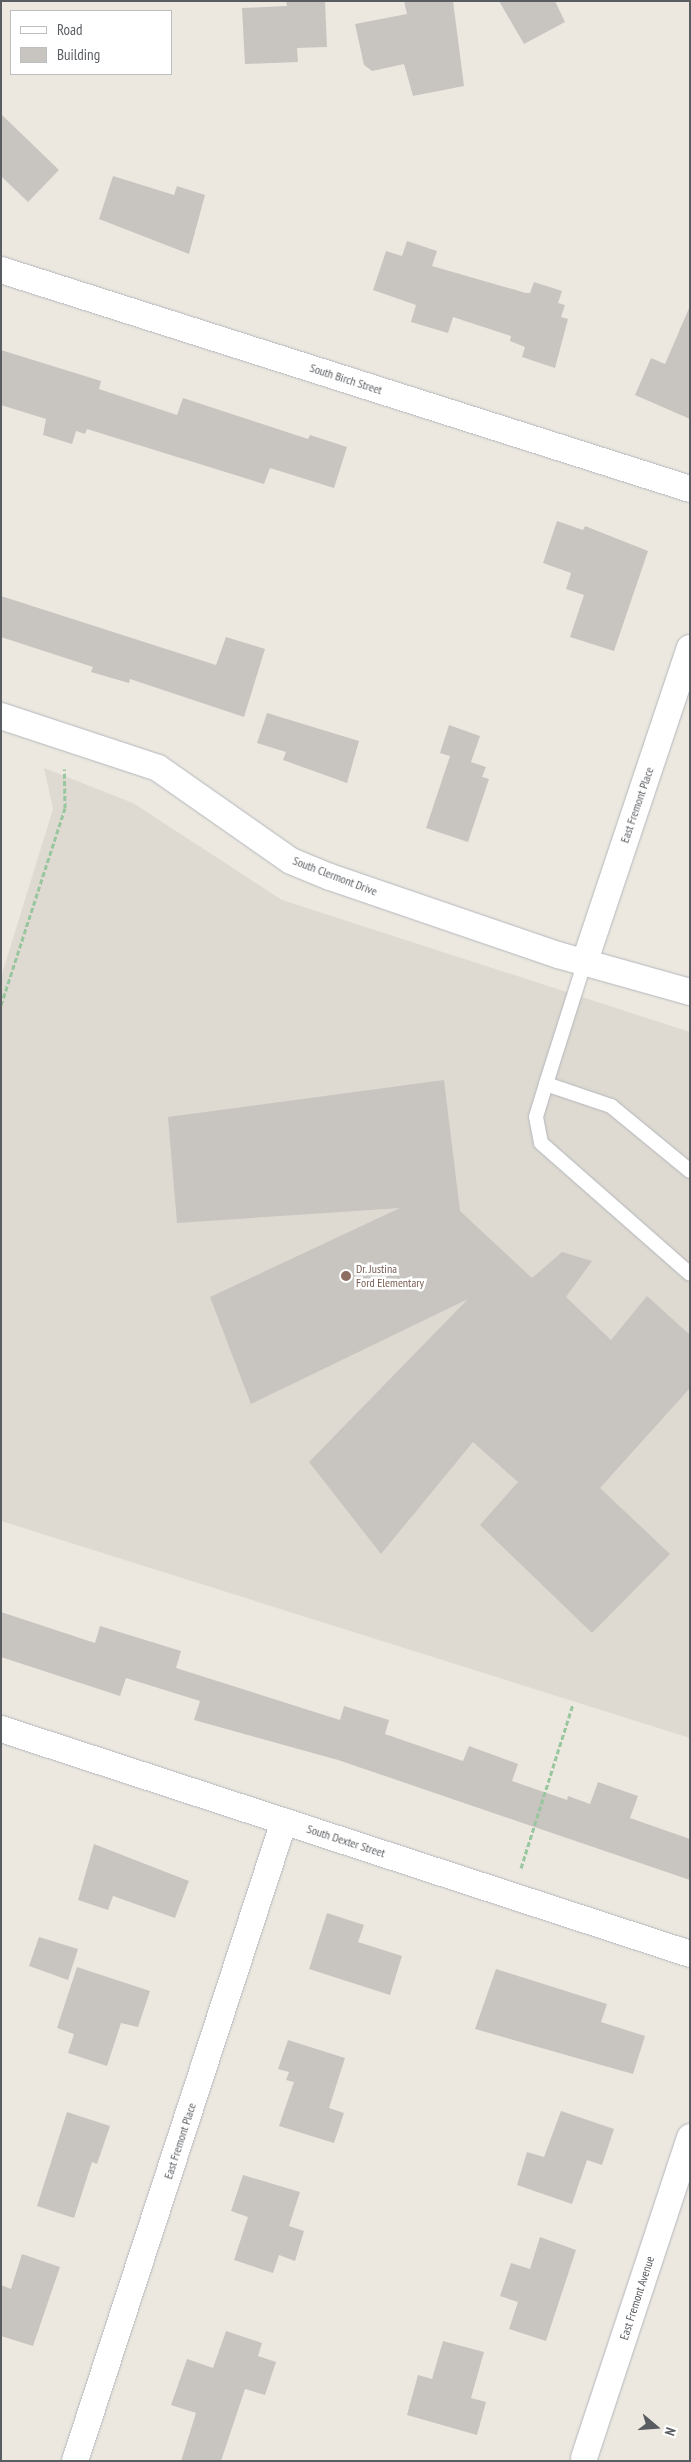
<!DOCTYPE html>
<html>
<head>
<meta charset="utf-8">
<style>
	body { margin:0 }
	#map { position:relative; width:691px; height:2462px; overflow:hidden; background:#ece8e0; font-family:"PT Sans Narrow",sans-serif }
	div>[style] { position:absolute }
	.education>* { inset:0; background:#ded9d1 }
	.building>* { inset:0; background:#c8c5c0 }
	.path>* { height:3px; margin-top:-1.5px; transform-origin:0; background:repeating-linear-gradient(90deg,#97c69f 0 5px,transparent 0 7.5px) }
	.roads { filter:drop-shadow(0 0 1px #b3b7bb) drop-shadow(0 0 1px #b3b7bb) }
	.lane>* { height:14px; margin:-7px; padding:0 7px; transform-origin:7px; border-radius:7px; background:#fff }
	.street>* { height:26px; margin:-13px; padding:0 13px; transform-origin:13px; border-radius:13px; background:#fff }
	.dots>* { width:14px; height:14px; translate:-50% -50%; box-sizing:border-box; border:2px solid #fff; border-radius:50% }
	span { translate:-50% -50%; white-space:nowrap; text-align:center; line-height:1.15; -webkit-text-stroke:5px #fff; paint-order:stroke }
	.street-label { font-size:12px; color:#595d61 }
	.education-label { font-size:12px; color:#785e54 }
	.left { translate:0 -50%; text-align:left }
	.frame { position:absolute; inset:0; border:2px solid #595d61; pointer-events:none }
	.legend { position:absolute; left:10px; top:10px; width:162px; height:65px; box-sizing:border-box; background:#fff; border:1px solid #bdbec0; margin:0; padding:6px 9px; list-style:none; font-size:15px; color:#595d61 }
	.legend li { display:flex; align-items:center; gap:10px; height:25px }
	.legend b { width:25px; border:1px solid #bdbec0 }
	.north { position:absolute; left:631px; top:2402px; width:50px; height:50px; -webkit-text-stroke:4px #fff; paint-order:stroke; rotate:108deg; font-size:14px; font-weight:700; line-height:20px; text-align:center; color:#595d61 }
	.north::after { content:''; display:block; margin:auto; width:18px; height:22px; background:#595d61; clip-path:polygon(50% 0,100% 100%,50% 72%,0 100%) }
</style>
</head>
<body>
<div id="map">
	<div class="education">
		<div style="clip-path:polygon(44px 768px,133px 803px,282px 900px,690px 1032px,690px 1738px,1px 1521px,1px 977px,53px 809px)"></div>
	</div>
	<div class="building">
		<div style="clip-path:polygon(286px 1px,325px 1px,327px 47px,297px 48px,298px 62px,245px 64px,242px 8px,287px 6px)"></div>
		<div style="clip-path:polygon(404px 1px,453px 1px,464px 86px,413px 96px,404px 64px,372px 71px,364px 65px,355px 24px,407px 14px)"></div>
		<div style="clip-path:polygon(499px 1px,555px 1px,565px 22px,524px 44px)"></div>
		<div style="clip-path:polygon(1px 114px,59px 170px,28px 202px,1px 176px)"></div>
		<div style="clip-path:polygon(113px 176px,174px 195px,177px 186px,205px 195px,189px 254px,99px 219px)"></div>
		<div style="clip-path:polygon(407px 241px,437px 251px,432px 266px,526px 293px,530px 293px,534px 282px,562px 291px,558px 303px,565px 305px,561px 317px,568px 319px,555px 368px,522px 357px,525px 347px,510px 341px,511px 336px,453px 317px,448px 333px,411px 322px,416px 305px,373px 290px,386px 251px,402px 256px)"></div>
		<div style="clip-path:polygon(690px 306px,690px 419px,635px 395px,651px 358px,665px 364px)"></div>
		<div style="clip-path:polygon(1px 350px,101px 381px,99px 389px,177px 415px,183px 398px,308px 439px,310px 435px,347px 447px,334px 488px,270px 468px,264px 484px,87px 429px,85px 434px,76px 431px,72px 444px,43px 435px,46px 419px,1px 405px)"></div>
		<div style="clip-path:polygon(557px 521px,583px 530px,585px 526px,648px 551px,614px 651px,570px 637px,584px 595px,566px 589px,571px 573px,543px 563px)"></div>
		<div style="clip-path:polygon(1px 596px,216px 665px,226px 637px,265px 649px,244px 717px,130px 679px,129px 683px,91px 672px,93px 667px,1px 637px)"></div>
		<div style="clip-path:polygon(267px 713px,359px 741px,347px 783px,283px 760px,286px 752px,257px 743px)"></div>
		<div style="clip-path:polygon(449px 725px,480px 736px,471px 762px,486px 767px,482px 777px,489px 779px,468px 842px,426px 828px,450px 756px,440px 753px)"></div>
		<div style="clip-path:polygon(444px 1080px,460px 1211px,532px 1278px,562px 1252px,592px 1261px,566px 1297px,611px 1340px,647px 1296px,690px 1335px,690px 1388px,600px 1488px,670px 1554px,592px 1633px,480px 1525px,518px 1482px,473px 1442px,381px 1554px,309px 1462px,468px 1299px,251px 1404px,210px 1297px,400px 1208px,177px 1223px,168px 1117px)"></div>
		<div style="clip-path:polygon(1px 1612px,95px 1643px,100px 1626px,181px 1651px,176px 1668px,340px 1720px,344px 1706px,389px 1720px,385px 1734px,463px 1761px,469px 1746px,518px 1764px,512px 1781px,567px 1800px,568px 1796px,590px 1804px,598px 1782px,638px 1796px,630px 1818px,690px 1839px,690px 1880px,338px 1760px,194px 1720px,200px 1701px,126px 1678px,120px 1696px,1px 1657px)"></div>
		<div style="clip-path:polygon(94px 1844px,189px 1881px,175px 1918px,113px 1896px,108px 1910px,78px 1900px)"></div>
		<div style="clip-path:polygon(327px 1913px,364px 1925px,358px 1942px,402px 1956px,390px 1995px,309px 1969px)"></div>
		<div style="clip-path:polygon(39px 1937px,78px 1949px,68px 1980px,29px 1966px)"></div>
		<div style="clip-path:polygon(77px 1967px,150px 1991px,138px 2027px,121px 2023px,107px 2066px,68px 2053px,74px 2034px,57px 2028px)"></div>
		<div style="clip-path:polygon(496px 1969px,607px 2004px,601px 2022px,645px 2036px,633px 2074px,475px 2029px)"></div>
		<div style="clip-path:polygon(288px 2040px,345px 2058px,329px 2108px,344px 2113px,334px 2143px,279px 2126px,294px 2082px,286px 2080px,289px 2072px,278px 2069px)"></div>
		<div style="clip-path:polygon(561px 2111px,614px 2129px,602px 2165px,587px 2160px,572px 2204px,517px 2185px,527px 2152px,544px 2157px)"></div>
		<div style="clip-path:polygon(67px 2112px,110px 2126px,97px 2164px,92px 2162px,74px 2218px,37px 2206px)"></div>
		<div style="clip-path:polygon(243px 2175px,300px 2192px,289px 2226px,304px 2231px,295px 2261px,279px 2255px,273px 2273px,234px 2260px,248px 2217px,231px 2211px)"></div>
		<div style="clip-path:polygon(540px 2237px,576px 2250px,546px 2341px,509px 2329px,518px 2302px,500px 2296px,511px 2263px,530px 2269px)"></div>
		<div style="clip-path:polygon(22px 2254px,60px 2267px,33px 2346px,1px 2336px,1px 2285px,11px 2289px)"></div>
		<div style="clip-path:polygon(226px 2331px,262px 2343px,258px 2356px,276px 2362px,265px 2395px,245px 2389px,221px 2461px,181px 2461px,196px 2413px,171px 2405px,187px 2359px,213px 2368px)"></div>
		<div style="clip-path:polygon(443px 2341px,484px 2352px,471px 2398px,486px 2402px,477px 2435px,407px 2415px,418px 2375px,432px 2379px)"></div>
	</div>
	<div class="path">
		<div style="left:1px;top:1005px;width:207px;rotate:-72deg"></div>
		<div style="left:65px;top:808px;width:39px;rotate:-91deg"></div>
		<div style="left:521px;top:1868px;width:172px;rotate:-72.4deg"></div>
	</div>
	<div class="roads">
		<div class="lane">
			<div style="left:585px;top:961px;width:129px;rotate:107.6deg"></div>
			<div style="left:546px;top:1084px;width:69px;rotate:18.7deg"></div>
			<div style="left:611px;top:1106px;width:102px;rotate:39.4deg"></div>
			<div style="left:546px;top:1084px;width:34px;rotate:107deg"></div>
			<div style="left:536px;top:1117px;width:26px;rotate:79deg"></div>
			<div style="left:541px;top:1143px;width:198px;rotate:41.3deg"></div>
		</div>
		<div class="street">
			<div style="left:1px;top:270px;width:723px;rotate:17.63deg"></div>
			<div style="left:1px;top:716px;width:165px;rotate:18.3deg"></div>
			<div style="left:158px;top:768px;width:162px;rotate:35deg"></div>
			<div style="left:291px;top:861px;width:42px;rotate:22.3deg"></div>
			<div style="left:330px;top:877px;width:241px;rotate:18.9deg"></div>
			<div style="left:558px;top:955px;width:137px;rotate:15.7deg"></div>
			<div style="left:585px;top:961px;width:330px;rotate:-71.5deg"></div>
			<div style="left:1px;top:1729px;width:725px;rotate:18.08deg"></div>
			<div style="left:584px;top:2458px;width:338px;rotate:-71.7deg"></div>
			<div style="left:75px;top:2461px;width:673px;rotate:-71.91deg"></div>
		</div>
	</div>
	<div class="dots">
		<div style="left:346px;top:1276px;background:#8d6e63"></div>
	</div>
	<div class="street-label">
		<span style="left:346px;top:379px;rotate:18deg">South Birch Street</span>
		<span style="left:637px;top:805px;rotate:-71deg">East Fremont Place</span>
		<span style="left:335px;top:876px;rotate:21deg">South Clermont Drive</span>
		<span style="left:346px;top:1841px;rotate:18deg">South Dexter Street</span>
		<span style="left:180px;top:2141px;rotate:-72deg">East Fremont Place</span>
		<span style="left:637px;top:2298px;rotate:-72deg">East Fremont Avenue</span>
	</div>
	<div class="education-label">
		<span class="left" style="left:356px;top:1276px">Dr. Justina<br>Ford Elementary</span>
	</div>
	<div class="frame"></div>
	<ul class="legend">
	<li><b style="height:6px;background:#fff"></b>Road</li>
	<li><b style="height:14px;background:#c8c5c0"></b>Building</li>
	</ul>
	<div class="north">N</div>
</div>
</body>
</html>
